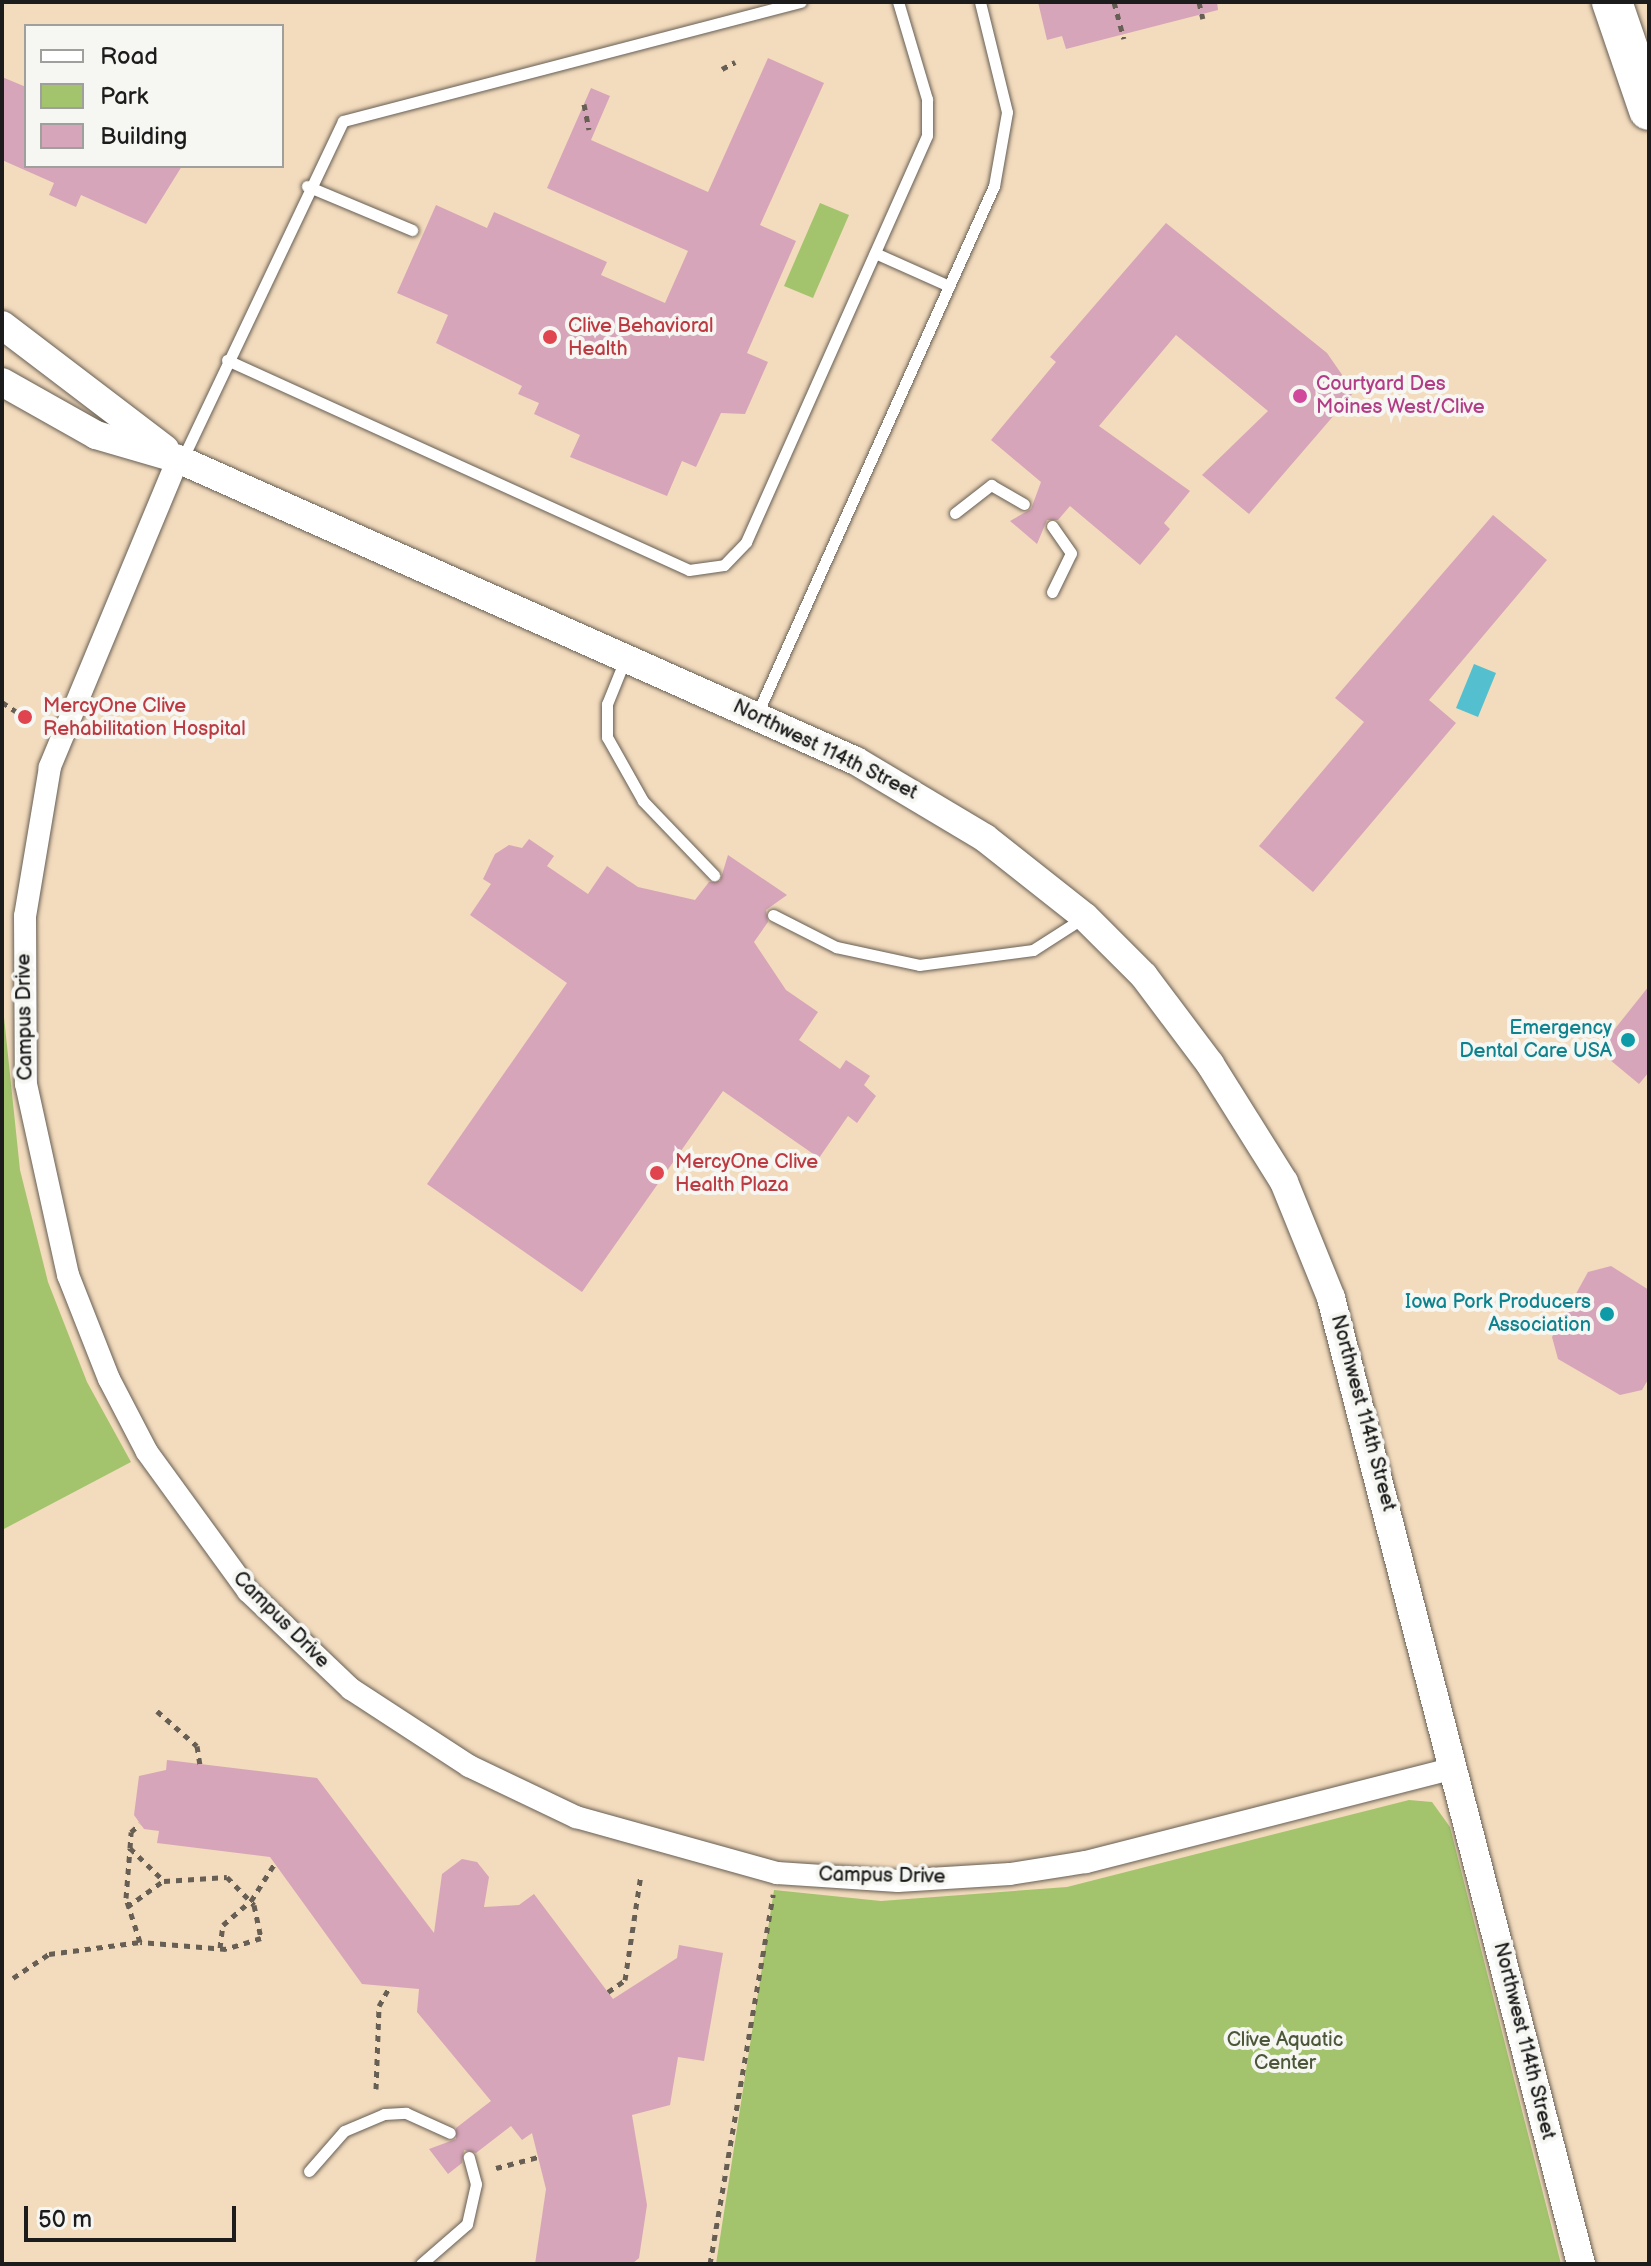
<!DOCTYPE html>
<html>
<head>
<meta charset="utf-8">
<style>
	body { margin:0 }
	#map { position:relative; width:1651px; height:2266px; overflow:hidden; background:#f3dbbd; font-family:"Balsamiq Sans",sans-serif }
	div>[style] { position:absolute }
	.green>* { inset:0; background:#a3c46d }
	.water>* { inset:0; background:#54c0cf }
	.building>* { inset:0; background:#d7a5b9 }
	.path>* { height:5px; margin-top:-2.5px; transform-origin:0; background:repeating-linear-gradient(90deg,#675f54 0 6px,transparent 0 12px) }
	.roads { filter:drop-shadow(0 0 2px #675f54) drop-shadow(0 0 2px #675f54) }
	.service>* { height:11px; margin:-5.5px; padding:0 5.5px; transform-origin:5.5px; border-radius:5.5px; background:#fff }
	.minor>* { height:22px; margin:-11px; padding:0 11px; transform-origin:11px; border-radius:11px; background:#fff }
	.tertiary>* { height:28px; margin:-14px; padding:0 14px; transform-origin:14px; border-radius:14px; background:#fff }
	.motorway>* { height:40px; margin:-20px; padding:0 20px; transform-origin:20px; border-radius:20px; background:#fff }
	.dots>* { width:22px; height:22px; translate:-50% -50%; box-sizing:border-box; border:4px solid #f6f6f2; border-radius:50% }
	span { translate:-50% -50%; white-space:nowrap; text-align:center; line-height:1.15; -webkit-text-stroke:8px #f6f6f2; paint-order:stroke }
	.health-label { font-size:20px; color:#be3a42 }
	.left { translate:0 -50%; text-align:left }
	.hotel-label { font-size:20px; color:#b23c85 }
	.street-label { font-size:20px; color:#1c1c1c }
	.culture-label { font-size:20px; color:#0d838f }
	.right { translate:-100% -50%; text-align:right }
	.park-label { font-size:20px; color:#4b5738 }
	.frame { position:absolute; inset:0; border:4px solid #1c1c1c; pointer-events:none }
	.legend { position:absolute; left:24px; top:24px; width:260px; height:144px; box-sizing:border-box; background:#f6f6f2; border:2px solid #9f9f9c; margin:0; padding:10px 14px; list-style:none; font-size:24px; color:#1c1c1c }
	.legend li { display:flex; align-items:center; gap:16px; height:40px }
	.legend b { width:40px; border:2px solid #9f9f9c }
	.scale { position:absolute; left:24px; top:2206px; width:212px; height:36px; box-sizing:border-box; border:4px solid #1c1c1c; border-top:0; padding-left:10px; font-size:24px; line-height:28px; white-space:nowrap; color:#1c1c1c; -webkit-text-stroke:6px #f6f6f2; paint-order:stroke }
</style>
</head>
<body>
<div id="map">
	<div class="green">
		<div style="clip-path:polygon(820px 203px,849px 215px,813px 298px,784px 286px)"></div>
		<div style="clip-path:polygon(2px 998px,20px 1170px,48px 1282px,87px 1382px,131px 1462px,2px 1530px)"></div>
		<div style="clip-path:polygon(1409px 1800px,1432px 1802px,1450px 1827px,1561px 2264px,716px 2264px,774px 1890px,881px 1901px,1067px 1887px)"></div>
	</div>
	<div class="water">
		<div style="clip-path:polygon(1474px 664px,1496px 673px,1478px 717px,1456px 708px)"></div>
	</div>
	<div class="building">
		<div style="clip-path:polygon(1038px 2px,1217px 2px,1218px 10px,1066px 49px,1062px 36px,1047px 40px)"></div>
		<div style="clip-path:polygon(768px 58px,824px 83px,760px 225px,796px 241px,747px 353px,768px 362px,745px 414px,721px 413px,696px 467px,682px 461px,667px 496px,570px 457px,580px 435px,534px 414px,539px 403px,518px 394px,522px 386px,436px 343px,448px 315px,397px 293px,436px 205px,487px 228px,494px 212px,607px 262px,601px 275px,665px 303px,688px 251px,547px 188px,591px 88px,610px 96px,591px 140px,708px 192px)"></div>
		<div style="clip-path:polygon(2px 77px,26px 87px,26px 166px,182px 166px,146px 224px,81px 195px,76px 207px,49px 195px,54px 183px,2px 160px)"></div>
		<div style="clip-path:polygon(1166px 223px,1327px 353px,1354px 392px,1249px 514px,1202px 475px,1268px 411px,1176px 335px,1099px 426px,1190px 491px,1164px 523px,1170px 529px,1140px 565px,1070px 506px,1058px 520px,1047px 520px,1037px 544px,1010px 521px,1031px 509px,1041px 482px,991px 440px,1056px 362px,1050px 357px)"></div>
		<div style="clip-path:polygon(1493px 515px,1547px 560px,1429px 700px,1456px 723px,1313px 892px,1259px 846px,1364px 722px,1335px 698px)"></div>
		<div style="clip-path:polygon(529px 839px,554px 856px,547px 866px,588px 894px,607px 866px,638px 887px,695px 900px,709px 882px,720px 881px,728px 855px,787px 895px,766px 910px,768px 922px,754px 942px,786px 990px,818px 1012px,799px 1040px,840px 1069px,846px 1060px,870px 1076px,864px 1085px,876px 1096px,857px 1123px,848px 1116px,819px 1158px,723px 1091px,582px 1292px,427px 1184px,567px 983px,470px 915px,491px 884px,483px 879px,495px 854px,509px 845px,522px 848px)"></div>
		<div style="clip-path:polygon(1649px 986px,1649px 1072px,1639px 1084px,1598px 1050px)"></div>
		<div style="clip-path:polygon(1611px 1266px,1649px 1290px,1649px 1378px,1642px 1390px,1620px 1395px,1558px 1359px,1552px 1337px,1588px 1272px)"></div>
		<div style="clip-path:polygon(167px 1760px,317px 1778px,434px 1933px,442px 1874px,462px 1859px,477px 1862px,489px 1877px,484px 1907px,519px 1905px,534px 1894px,613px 1999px,677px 1958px,679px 1945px,723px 1953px,704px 2061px,678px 2057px,670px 2105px,632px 2115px,647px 2205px,639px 2258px,632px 2264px,535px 2264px,546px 2189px,532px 2133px,522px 2140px,511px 2126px,476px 2153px,464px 2150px,462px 2163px,448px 2174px,429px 2149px,456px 2139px,456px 2128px,491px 2101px,417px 2012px,419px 1989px,362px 1984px,270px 1857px,157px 1843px,159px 1831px,144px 1829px,134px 1815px,139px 1776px,166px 1770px)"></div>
	</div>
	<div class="path">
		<div style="left:1114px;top:2px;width:38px;rotate:75deg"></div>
		<div style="left:1199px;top:2px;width:17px;rotate:77deg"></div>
		<div style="left:722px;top:69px;width:15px;rotate:-28deg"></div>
		<div style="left:584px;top:104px;width:26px;rotate:79deg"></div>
		<div style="left:2px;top:702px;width:32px;rotate:34deg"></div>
		<div style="left:157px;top:1711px;width:53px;rotate:41.2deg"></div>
		<div style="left:197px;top:1746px;width:18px;rotate:81deg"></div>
		<div style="left:130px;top:1848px;width:47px;rotate:44.1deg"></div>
		<div style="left:164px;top:1881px;width:63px;rotate:-3.6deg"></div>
		<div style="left:227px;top:1877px;width:39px;rotate:46deg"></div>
		<div style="left:254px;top:1905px;width:34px;rotate:78deg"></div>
		<div style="left:261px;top:1938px;width:37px;rotate:163deg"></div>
		<div style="left:226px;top:1949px;width:86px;rotate:-175.3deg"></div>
		<div style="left:140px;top:1942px;width:46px;rotate:-107.7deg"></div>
		<div style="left:126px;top:1898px;width:50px;rotate:-85.4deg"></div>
		<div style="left:130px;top:1848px;width:16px;rotate:-86deg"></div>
		<div style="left:131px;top:1832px;width:12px;rotate:-42deg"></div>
		<div style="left:127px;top:1907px;width:44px;rotate:-35.8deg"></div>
		<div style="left:220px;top:1948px;width:23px;rotate:-83deg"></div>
		<div style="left:223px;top:1925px;width:37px;rotate:-41deg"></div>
		<div style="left:251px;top:1901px;width:45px;rotate:-57.7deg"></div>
		<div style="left:13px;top:1978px;width:43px;rotate:-33.7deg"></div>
		<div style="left:49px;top:1954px;width:92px;rotate:-7.5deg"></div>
		<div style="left:608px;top:1992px;width:21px;rotate:-35deg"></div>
		<div style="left:625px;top:1980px;width:107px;rotate:-81.4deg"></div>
		<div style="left:376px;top:2089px;width:83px;rotate:-87.9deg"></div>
		<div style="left:379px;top:2006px;width:23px;rotate:-61deg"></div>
		<div style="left:496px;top:2168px;width:43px;rotate:-14.7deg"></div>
		<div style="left:710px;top:2264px;width:375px;rotate:-80.3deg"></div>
	</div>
	<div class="roads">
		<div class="service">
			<div style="left:307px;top:186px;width:114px;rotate:22.7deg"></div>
			<div style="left:875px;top:253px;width:81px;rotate:24deg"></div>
			<div style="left:227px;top:360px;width:507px;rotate:24.44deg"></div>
			<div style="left:689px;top:570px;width:35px;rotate:-8deg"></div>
			<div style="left:724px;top:565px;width:32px;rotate:-46deg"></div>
			<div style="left:746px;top:542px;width:445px;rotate:-66deg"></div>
			<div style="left:927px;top:135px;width:36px;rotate:-90deg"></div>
			<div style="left:927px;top:99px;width:101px;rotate:-106.6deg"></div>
			<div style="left:182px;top:460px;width:375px;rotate:-64.6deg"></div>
			<div style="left:343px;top:121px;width:473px;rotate:-14.6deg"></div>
			<div style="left:955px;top:513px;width:46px;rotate:-37.9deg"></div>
			<div style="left:991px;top:485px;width:38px;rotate:30deg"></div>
			<div style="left:1052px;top:592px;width:43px;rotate:-64deg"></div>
			<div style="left:1071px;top:553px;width:33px;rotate:-125deg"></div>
			<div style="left:626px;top:657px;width:51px;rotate:112deg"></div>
			<div style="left:607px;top:704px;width:33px;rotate:90deg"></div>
			<div style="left:607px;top:737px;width:73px;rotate:60.6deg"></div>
			<div style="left:643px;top:801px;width:103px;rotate:46.2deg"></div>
			<div style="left:757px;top:714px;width:579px;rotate:-65.83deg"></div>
			<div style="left:994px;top:186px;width:75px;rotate:-80deg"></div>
			<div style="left:1007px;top:112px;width:113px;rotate:-103.8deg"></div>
			<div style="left:773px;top:915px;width:71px;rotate:26.9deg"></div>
			<div style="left:836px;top:947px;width:85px;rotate:12.2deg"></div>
			<div style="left:919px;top:965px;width:115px;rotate:-7.5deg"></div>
			<div style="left:1033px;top:950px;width:59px;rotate:-32.6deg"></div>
			<div style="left:309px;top:2171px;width:53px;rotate:-48.8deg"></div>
			<div style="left:344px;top:2131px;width:43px;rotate:-23deg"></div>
			<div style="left:384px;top:2114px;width:22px;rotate:-3deg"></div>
			<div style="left:406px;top:2113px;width:48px;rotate:24.4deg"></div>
			<div style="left:421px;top:2264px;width:61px;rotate:-41deg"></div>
			<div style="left:467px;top:2224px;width:41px;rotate:-77.3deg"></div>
			<div style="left:476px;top:2184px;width:28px;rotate:-105deg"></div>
		</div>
		<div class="minor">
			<div style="left:178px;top:459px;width:334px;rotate:112.6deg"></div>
			<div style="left:50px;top:767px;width:151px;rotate:99.5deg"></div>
			<div style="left:25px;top:916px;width:168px;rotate:89.7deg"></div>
			<div style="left:26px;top:1084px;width:196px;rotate:77.6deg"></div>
			<div style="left:68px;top:1275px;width:112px;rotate:68.5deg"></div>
			<div style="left:109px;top:1379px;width:82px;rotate:62.5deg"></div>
			<div style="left:147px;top:1452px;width:172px;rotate:54deg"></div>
			<div style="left:248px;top:1591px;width:142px;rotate:43.6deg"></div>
			<div style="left:351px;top:1689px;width:141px;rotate:33.1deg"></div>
			<div style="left:469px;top:1766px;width:119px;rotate:25.5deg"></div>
			<div style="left:576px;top:1817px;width:209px;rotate:15.6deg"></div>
			<div style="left:777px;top:1873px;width:121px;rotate:3.8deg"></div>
			<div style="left:898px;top:1881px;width:112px;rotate:-3.6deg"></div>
			<div style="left:1010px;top:1874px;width:77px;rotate:-9deg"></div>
			<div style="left:1086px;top:1862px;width:381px;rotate:-14.3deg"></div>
		</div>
		<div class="tertiary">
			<div style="left:2px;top:325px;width:205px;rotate:37.3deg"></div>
			<div style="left:2px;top:382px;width:108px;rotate:29.4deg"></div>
			<div style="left:96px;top:435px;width:85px;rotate:16.3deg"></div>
			<div style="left:178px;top:459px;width:742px;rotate:24.01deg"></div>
			<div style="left:856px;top:761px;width:150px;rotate:30.8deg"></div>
			<div style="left:985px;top:838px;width:127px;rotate:38.3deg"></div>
			<div style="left:1085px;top:917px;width:83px;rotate:45deg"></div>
			<div style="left:1144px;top:976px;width:110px;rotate:53.1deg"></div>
			<div style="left:1210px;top:1064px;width:139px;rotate:57.9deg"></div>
			<div style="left:1284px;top:1182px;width:125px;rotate:67.9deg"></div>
			<div style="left:1331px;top:1298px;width:998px;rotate:75.49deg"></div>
		</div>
		<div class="motorway">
			<div style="left:1612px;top:2px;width:114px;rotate:71.1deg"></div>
		</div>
	</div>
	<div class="dots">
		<div style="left:550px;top:337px;background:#e0444e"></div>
		<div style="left:1300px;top:396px;background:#d1479c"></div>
		<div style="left:25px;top:717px;background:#e0444e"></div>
		<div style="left:1628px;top:1040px;background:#0f9aa8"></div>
		<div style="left:657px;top:1173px;background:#e0444e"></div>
		<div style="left:1607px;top:1314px;background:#0f9aa8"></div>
	</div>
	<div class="health-label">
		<span class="left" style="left:568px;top:338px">Clive Behavioral<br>Health</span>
		<span class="left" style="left:43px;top:718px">MercyOne Clive<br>Rehabilitation Hospital</span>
		<span class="left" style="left:675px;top:1174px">MercyOne Clive<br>Health Plaza</span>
	</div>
	<div class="hotel-label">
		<span class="left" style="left:1316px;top:396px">Courtyard Des<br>Moines West/Clive</span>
	</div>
	<div class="street-label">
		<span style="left:825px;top:750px;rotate:26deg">Northwest 114th Street</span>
		<span style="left:25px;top:1017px;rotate:-91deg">Campus Drive</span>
		<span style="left:1363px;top:1413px;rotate:75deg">Northwest 114th Street</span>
		<span style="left:281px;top:1620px;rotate:45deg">Campus Drive</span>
		<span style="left:882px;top:1876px;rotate:1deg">Campus Drive</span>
		<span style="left:1524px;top:2041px;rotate:76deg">Northwest 114th Street</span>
	</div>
	<div class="culture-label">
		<span class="right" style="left:1612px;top:1040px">Emergency<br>Dental Care USA</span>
		<span class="right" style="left:1591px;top:1314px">Iowa Pork Producers<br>Association</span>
	</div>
	<div class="park-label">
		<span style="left:1285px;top:2052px">Clive Aquatic<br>Center</span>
	</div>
	<div class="frame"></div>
	<ul class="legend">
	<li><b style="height:10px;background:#fff"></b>Road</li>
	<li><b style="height:22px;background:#a3c46d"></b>Park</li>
	<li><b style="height:22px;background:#d7a5b9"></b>Building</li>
	</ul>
	<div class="scale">50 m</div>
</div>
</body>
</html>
